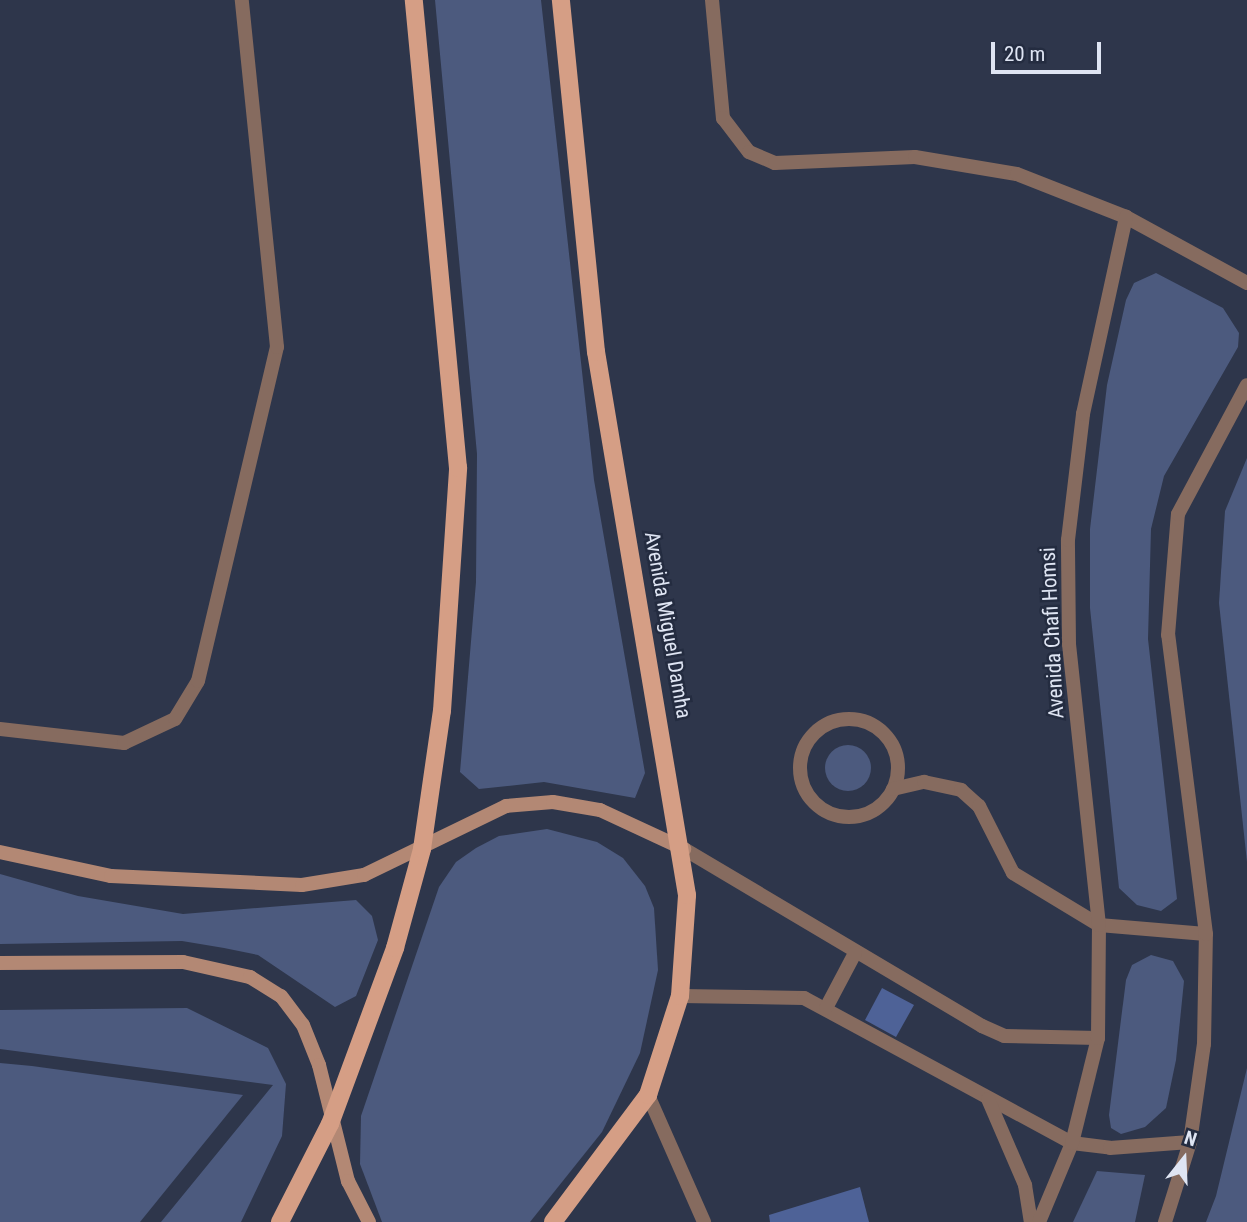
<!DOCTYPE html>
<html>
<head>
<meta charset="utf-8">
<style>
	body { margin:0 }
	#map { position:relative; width:1247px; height:1222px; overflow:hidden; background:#2e364b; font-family:"Roboto Condensed",sans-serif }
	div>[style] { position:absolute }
	.green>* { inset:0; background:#4c5a7e }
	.round { border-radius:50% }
	.building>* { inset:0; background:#4e6297 }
	.lane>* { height:14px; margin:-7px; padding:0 7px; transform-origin:7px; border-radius:7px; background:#866b5f }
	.lane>.ring { margin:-7px; padding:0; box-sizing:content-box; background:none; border:14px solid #866b5f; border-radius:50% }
	.street>* { height:14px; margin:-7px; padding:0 7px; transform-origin:7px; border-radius:7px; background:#866b5f }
	.secondary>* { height:14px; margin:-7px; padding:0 7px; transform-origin:7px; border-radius:7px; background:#b38874 }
	.primary>* { height:18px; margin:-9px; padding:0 9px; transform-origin:9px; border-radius:9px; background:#d59e85 }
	span { translate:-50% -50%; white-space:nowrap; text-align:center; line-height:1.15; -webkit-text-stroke:5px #242c40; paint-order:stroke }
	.street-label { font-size:21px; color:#dfe5f3 }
	.north { position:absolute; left:1149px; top:1124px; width:70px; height:70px; -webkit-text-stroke:5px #242c40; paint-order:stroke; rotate:18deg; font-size:19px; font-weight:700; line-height:28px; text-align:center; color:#dfe5f3 }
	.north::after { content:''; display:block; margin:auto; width:24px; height:32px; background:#dfe5f3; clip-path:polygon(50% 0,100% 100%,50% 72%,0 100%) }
	.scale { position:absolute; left:991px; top:42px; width:110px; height:32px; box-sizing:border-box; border:4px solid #dfe5f3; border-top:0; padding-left:9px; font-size:21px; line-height:24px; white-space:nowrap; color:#dfe5f3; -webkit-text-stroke:5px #242c40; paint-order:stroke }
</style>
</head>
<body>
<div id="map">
	<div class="green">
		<div style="clip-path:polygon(435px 0,541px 0,594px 480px,645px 773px,635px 798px,544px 782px,479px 789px,460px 772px,476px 582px,477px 454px)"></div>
		<div style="clip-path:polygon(1156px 273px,1223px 308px,1239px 333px,1238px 347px,1164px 476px,1151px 529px,1148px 639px,1177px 899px,1161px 911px,1137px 905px,1119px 888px,1090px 608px,1090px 529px,1107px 385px,1126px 300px,1134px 283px)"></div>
		<div style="clip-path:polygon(1247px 458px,1247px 862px,1219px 603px,1225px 511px)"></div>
		<div class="round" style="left:825px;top:745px;width:46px;height:46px"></div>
		<div style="clip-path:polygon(547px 829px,597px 842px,623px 858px,645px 886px,654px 908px,658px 970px,640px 1053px,602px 1132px,530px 1222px,382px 1222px,360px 1164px,361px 1116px,439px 887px,456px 862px,476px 848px,499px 836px)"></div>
		<div style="clip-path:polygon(0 874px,78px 896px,183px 914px,356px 900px,372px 916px,378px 940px,356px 996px,335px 1007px,258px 955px,224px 948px,182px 941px,0 944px)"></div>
		<div style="clip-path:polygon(1151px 955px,1173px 961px,1184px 981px,1176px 1060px,1166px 1108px,1145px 1127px,1121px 1134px,1111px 1128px,1109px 1115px,1126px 980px,1132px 965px)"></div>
		<div style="clip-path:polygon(187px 1008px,268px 1048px,286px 1084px,282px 1136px,241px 1222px,161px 1222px,273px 1085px,0 1049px,0 1010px)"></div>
		<div style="clip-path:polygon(0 1063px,32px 1066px,243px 1095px,140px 1222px,0 1222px)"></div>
		<div style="clip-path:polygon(1247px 1068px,1247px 1222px,1206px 1222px,1216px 1196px)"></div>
		<div style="clip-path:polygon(1097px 1171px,1145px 1175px,1135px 1222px,1073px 1222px)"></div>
	</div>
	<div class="building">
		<div style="clip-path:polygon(882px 988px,914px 1005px,896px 1037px,865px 1020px)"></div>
		<div style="clip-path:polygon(860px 1187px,869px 1222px,770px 1222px,769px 1215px)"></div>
	</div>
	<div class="lane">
		<div class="ring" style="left:800px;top:719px;width:84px;height:84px"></div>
		<div style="left:893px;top:789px;width:32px;rotate:-13deg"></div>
		<div style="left:924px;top:782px;width:38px;rotate:12deg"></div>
		<div style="left:961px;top:790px;width:24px;rotate:42deg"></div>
		<div style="left:979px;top:806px;width:75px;rotate:63.1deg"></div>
		<div style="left:1013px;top:873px;width:100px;rotate:31.2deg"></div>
		<div style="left:684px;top:849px;width:347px;rotate:30.7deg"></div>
		<div style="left:982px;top:1026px;width:24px;rotate:24deg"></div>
		<div style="left:1004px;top:1036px;width:94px;rotate:1.2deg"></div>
		<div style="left:680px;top:996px;width:124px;rotate:0.9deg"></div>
		<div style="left:804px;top:998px;width:305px;rotate:28.4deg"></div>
		<div style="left:1072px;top:1143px;width:38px;rotate:7deg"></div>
		<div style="left:1110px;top:1148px;width:80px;rotate:-4.3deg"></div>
		<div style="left:826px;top:1008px;width:62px;rotate:-62.2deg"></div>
		<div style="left:988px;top:1099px;width:94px;rotate:66.7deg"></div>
		<div style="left:1025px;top:1185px;width:37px;rotate:81deg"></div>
	</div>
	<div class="street">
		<div style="left:712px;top:0;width:119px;rotate:84.7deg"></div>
		<div style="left:723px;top:118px;width:43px;rotate:52.6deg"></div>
		<div style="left:749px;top:152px;width:28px;rotate:23deg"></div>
		<div style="left:775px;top:163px;width:140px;rotate:-2.5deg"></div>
		<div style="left:915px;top:157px;width:103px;rotate:9.5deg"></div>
		<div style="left:1017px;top:174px;width:117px;rotate:21.5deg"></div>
		<div style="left:1126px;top:217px;width:138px;rotate:28.6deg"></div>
		<div style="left:0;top:729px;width:125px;rotate:6.4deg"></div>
		<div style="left:124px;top:743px;width:56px;rotate:-25.2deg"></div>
		<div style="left:175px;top:719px;width:44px;rotate:-58.8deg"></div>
		<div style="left:198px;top:681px;width:343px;rotate:-76.7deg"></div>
		<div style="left:277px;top:347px;width:349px;rotate:-95.8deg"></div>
		<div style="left:1099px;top:925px;width:107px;rotate:4.8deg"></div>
		<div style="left:648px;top:1095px;width:139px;rotate:66.2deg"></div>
		<div style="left:1039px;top:1222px;width:86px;rotate:-67.3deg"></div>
		<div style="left:1072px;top:1143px;width:108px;rotate:-76.1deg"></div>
		<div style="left:1098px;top:1038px;width:113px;rotate:-89.5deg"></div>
		<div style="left:1099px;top:925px;width:283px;rotate:-96.1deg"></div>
		<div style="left:1069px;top:644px;width:104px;rotate:-90.6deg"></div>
		<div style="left:1068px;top:540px;width:127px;rotate:-83.2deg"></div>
		<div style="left:1083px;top:414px;width:202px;rotate:-77.7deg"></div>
		<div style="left:1165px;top:1222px;width:84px;rotate:-72.6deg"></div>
		<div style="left:1190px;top:1142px;width:99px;rotate:-81.9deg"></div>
		<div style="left:1204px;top:1044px;width:110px;rotate:-89deg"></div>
		<div style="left:1206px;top:934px;width:301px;rotate:-97.2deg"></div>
		<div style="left:1168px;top:635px;width:121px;rotate:-85.3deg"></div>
		<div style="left:1178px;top:514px;width:146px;rotate:-61.9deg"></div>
	</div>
	<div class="secondary">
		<div style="left:0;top:852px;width:114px;rotate:12.2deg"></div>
		<div style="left:111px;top:876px;width:191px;rotate:2.7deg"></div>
		<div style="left:302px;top:885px;width:63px;rotate:-9.2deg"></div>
		<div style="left:364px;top:875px;width:158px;rotate:-25.9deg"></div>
		<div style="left:506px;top:806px;width:47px;rotate:-4.9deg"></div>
		<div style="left:553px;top:802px;width:48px;rotate:9.7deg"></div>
		<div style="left:600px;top:810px;width:93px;rotate:24.9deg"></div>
		<div style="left:0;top:963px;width:183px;rotate:-0.3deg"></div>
		<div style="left:183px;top:962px;width:69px;rotate:12.6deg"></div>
		<div style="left:250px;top:977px;width:36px;rotate:32deg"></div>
		<div style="left:281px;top:996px;width:36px;rotate:53deg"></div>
		<div style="left:303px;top:1025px;width:43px;rotate:68.2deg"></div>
		<div style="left:319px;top:1065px;width:120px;rotate:76deg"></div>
		<div style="left:348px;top:1181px;width:46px;rotate:62.9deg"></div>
	</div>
	<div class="primary">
		<div style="left:280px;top:1222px;width:110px;rotate:-63deg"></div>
		<div style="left:330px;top:1124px;width:188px;rotate:-69.7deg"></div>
		<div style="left:395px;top:948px;width:103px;rotate:-74.7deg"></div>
		<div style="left:422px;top:849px;width:139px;rotate:-81.8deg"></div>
		<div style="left:442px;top:711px;width:244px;rotate:-86.2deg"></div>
		<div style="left:458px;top:468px;width:470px;rotate:-95.4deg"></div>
		<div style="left:553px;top:1222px;width:159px;rotate:-53.2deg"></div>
		<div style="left:648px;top:1095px;width:104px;rotate:-72.1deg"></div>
		<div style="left:680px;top:996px;width:101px;rotate:-86deg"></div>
		<div style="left:687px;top:895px;width:551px;rotate:-99.51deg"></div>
		<div style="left:596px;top:352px;width:354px;rotate:-95.7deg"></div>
	</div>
	<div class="street-label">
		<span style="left:668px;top:625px;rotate:80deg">Avenida Miguel Damha</span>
		<span style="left:1052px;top:633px;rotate:-93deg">Avenida Chafi Homsi</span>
	</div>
	<div class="north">N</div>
	<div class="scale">20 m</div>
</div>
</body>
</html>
